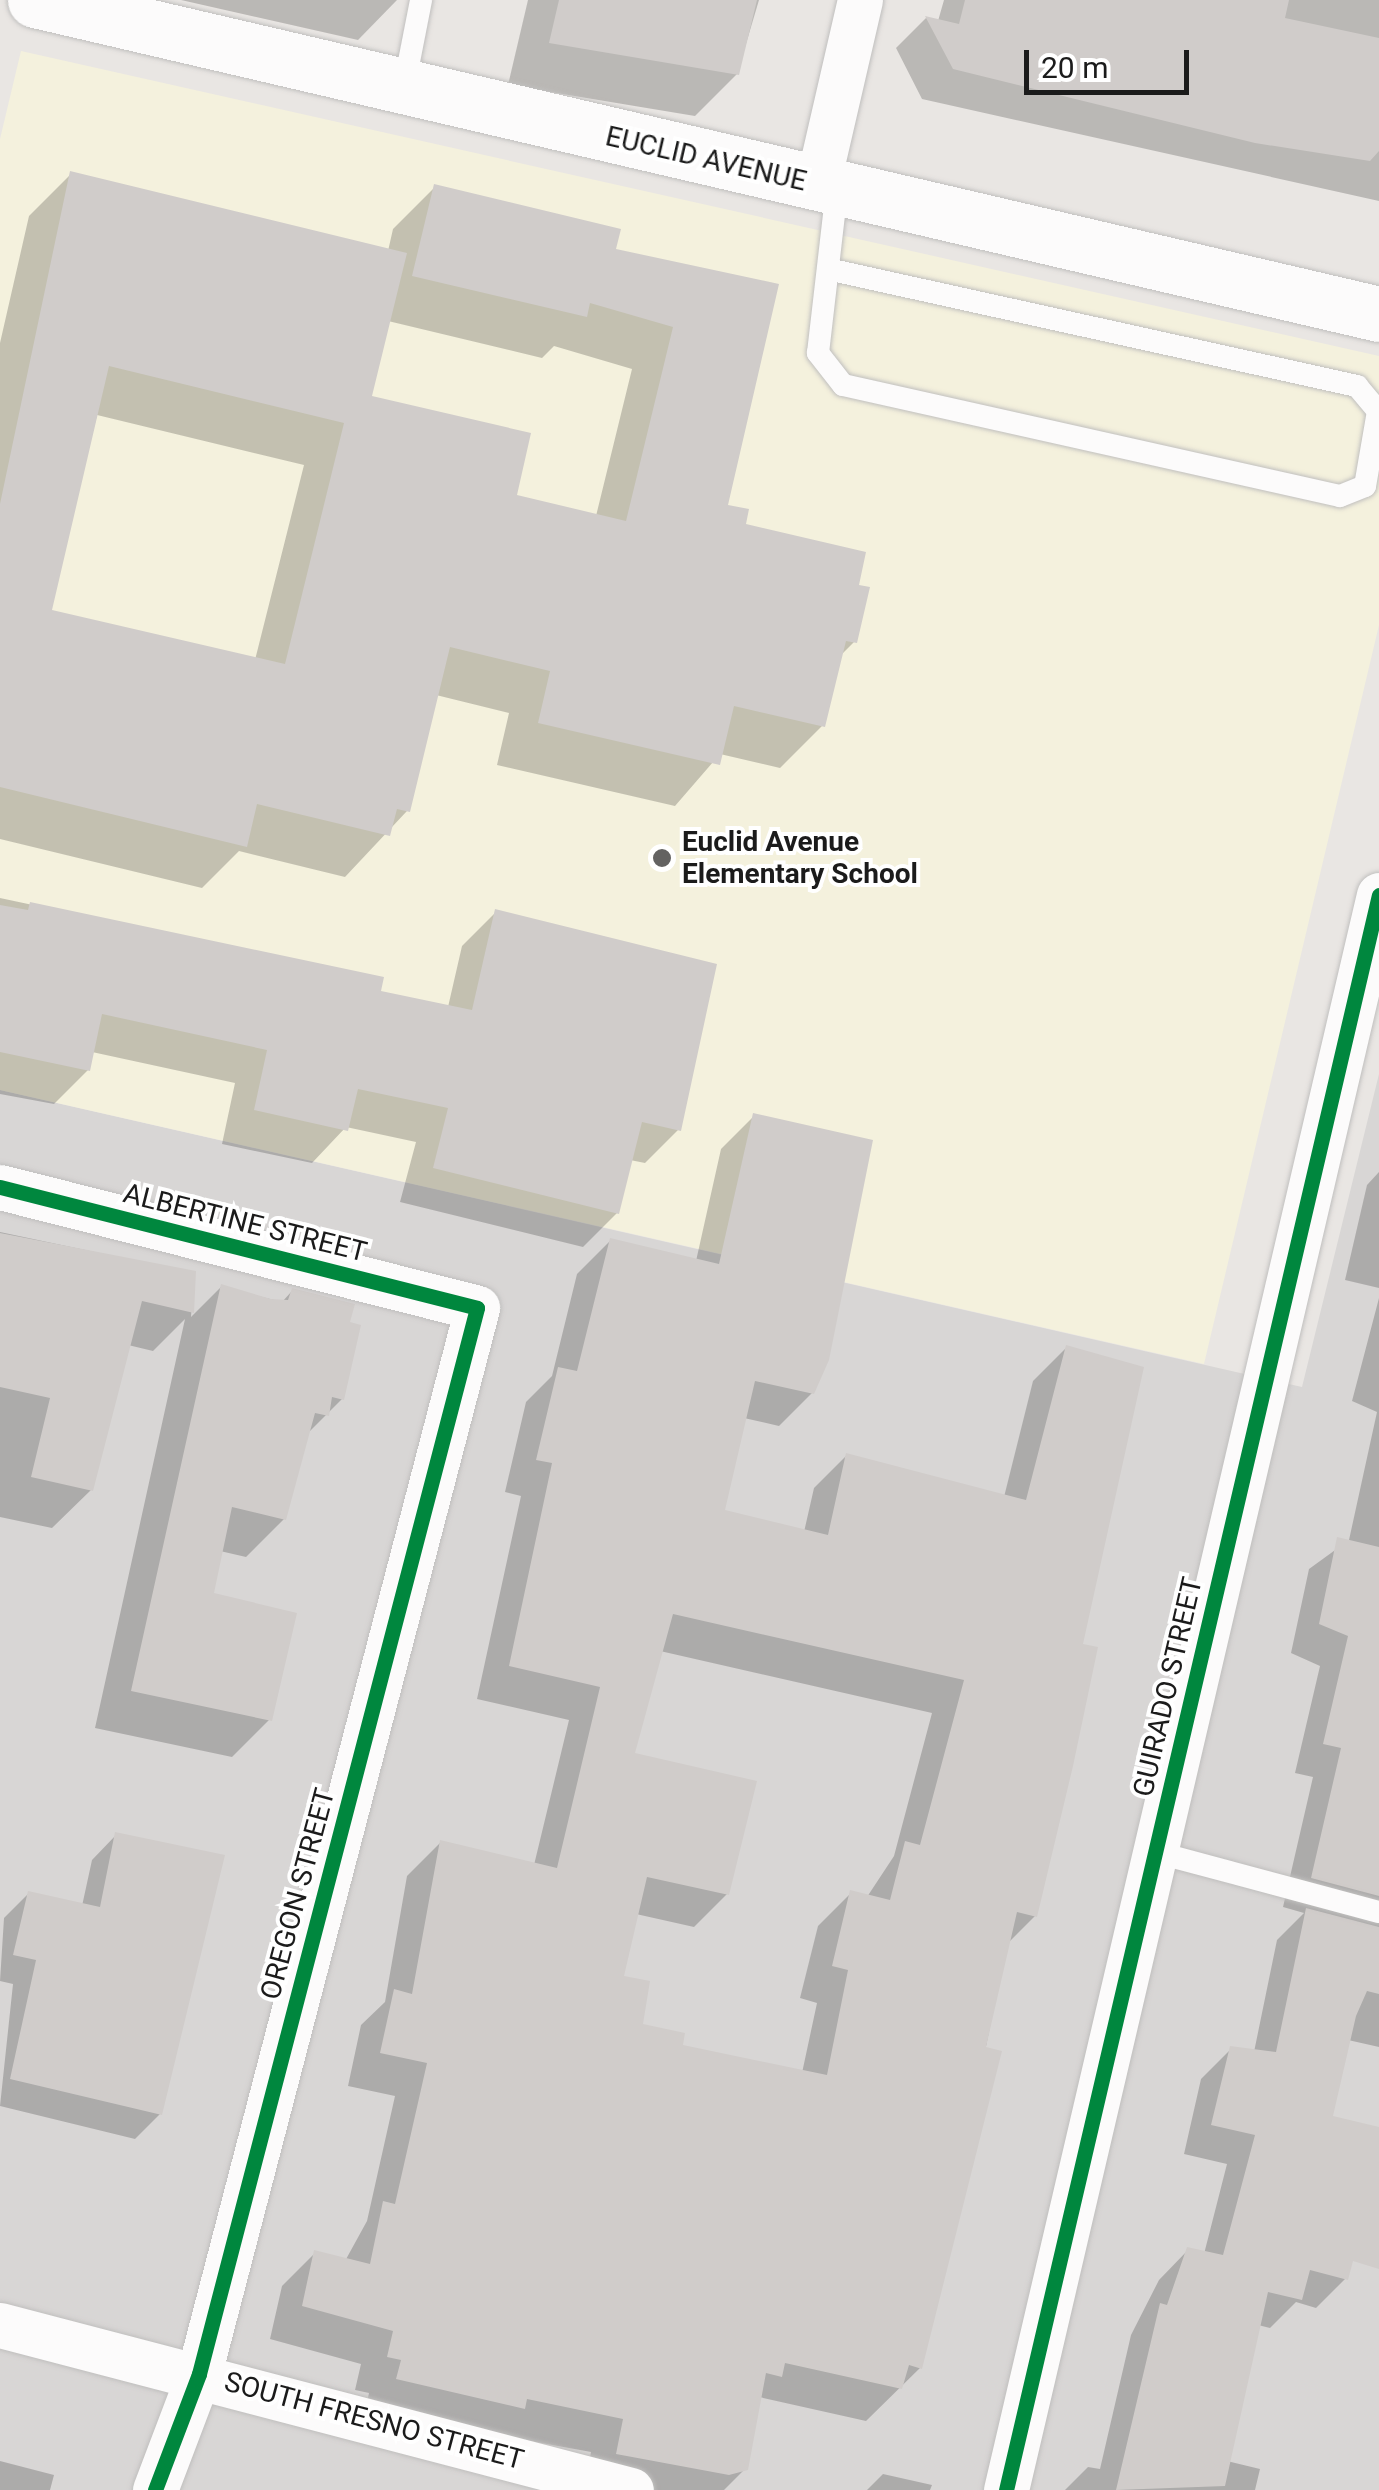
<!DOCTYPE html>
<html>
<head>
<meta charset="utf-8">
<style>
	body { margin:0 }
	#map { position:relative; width:1379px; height:2490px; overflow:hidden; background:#e9e6e3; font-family:Roboto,sans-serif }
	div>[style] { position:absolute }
	.residential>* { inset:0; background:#d8d6d5 }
	.education>* { inset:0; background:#f4f1dd }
	.shadow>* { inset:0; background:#0003 }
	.building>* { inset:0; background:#d0ccca }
	.roads { filter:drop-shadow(0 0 2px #c0bfbe) drop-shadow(0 0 2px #c0bfbe) }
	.service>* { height:22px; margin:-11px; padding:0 11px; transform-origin:11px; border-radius:11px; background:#fcfbfb }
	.minor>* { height:45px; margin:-22.5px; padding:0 22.5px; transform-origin:22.5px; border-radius:22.5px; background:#fcfbfb }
	.tertiary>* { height:55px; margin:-27.5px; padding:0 27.5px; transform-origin:27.5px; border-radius:27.5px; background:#fcfbfb }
	.cycleway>* { height:15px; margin:-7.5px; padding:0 7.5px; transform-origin:7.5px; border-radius:7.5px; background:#00873e }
	.dots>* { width:28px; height:28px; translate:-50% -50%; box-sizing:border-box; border:5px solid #fff; border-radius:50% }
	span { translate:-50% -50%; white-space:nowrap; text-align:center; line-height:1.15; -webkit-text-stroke:8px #fff; paint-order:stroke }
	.street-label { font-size:28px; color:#1b1b1b }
	.poi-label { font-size:28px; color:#1b1b1b; font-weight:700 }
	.left { translate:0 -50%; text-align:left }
	.scale { position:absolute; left:1024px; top:50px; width:165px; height:45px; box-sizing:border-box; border:5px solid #1b1b1b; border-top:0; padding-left:12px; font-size:30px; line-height:35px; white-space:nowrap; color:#1b1b1b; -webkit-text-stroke:8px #fff; paint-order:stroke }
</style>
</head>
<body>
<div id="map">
	<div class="residential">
		<div style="clip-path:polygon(1379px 1074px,1379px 2490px,0 2490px,0 1090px,1302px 1387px)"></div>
	</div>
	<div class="education">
		<div style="clip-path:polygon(21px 51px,1379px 356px,1379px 625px,1204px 1364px,0 1090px,0 139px)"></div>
	</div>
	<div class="shadow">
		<div style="clip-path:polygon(181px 0,397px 0,358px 40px)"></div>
		<div style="clip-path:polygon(528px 0,759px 0,737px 74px,695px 116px,508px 85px)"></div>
		<div style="clip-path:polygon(944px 0,1379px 0,1379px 201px,922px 99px,896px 48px,926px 18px,938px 21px)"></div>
		<div style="clip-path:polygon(evenodd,71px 174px,388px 251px,393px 229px,435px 187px,613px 251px,776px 286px,725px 507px,743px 526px,856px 586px,854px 642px,839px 657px,822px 726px,780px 768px,720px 754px,675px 806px,497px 765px,509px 713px,436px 695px,407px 811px,345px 877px,239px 851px,202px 888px,0 839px,0 343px,29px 216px,71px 174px,388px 321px,542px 358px,554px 346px,632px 369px,596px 516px,514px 496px,369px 398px,388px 321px,71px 174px,97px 415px,304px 465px,255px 660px,49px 611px,97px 415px)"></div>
		<div style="clip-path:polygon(0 898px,381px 979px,378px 993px,448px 1007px,462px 946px,496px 912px,679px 1129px,645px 1163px,630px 1160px,617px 1213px,583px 1247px,400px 1202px,416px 1142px,346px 1127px,312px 1163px,222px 1144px,235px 1083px,92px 1052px,88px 1070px,54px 1104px,0 1094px)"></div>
		<div style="clip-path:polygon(evenodd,754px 1116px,812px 1393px,779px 1426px,744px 1418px,722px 1512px,804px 1532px,814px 1488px,847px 1455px,1004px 1497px,1033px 1381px,1066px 1348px,1080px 1646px,1035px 1916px,1007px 1944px,920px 2368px,866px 2421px,759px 2397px,745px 2469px,724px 2490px,604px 2490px,584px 2486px,591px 2452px,365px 2411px,369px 2393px,355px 2390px,361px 2364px,270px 2339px,282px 2286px,315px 2253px,345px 2261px,367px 2221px,395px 2096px,348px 2086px,361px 2025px,385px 2002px,407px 1876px,440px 1843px,534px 1865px,569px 1720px,477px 1699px,521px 1496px,505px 1492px,526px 1402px,552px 1376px,577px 1274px,610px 1241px,696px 1261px,721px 1149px,754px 1116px,660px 1651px,932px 1713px,894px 1856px,867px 1897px,851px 1893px,818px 1926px,800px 1998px,817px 2003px,802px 2073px,680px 2046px,640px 2026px,621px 1978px,636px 1914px,694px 1927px,727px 1894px,632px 1755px,660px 1651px)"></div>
		<div style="clip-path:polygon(1379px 1172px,1379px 1288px,1345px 1280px,1367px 1185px)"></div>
		<div style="clip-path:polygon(0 1232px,194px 1273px,191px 1317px,221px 1287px,282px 1302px,292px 1291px,347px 1324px,342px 1399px,307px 1434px,284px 1519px,246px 1557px,220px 1551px,211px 1595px,270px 1719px,232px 1757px,95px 1728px,185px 1319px,153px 1351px,128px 1345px,91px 1490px,52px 1528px,0 1517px)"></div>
		<div style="clip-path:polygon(1379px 1298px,1379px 2047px,1348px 2040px,1330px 2118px,1379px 2130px,1379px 2167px,1346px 2278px,1316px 2308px,1296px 2302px,1270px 2328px,1258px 2325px,1227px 2461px,1260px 2469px,1255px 2490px,1065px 2490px,1088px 2467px,1100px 2469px,1131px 2335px,1159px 2280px,1188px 2250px,1204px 2254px,1227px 2164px,1184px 2154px,1201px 2079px,1231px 2049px,1254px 2052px,1277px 1940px,1304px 1913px,1283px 1907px,1313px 1777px,1295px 1773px,1320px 1666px,1291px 1653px,1309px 1569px,1349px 1540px,1377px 1412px,1352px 1401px)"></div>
		<div style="clip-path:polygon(116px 1835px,160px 2114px,135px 2139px,0 2106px,13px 1984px,0 1981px,4px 1918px,28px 1894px,82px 1906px,92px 1860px)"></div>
		<div style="clip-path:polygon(0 2461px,54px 2475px,50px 2490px,0 2490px)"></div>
		<div style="clip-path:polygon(883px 2474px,932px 2485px,930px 2490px,867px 2490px)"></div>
	</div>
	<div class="building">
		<div style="clip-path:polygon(559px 0,757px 0,739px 75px,549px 43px)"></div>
		<div style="clip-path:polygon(965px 0,1289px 0,1285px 18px,1379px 38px,1379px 151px,1370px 161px,1255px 143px,953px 69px,925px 16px,959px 24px)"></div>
		<div style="clip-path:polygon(evenodd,70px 171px,407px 253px,372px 396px,531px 433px,517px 495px,626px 521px,673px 327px,590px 303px,587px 317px,412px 276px,434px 184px,621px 229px,616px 249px,779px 284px,728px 505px,749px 509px,746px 524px,866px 552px,859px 585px,870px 587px,857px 643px,846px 641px,825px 727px,734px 706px,720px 765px,538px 723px,550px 671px,450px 647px,410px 812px,397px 809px,390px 836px,257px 804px,247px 847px,0 787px,0 504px,70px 171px,109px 366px,344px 423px,285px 664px,52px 610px,109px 366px)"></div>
		<div style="clip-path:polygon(30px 902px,384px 977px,381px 991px,472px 1010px,495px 909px,717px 964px,681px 1131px,642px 1122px,619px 1214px,433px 1168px,448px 1108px,358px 1089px,348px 1131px,254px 1110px,267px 1050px,102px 1014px,90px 1071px,0 1052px,0 905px,28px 910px)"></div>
		<div style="clip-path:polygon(evenodd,753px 1113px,873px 1140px,829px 1360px,814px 1394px,755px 1381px,725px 1510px,828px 1535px,846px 1453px,1026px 1500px,1066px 1345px,1144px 1367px,1083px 1644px,1098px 1647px,1073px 1766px,1037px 1917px,1017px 1912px,986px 2047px,1002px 2051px,922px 2369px,909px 2365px,902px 2389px,785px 2363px,782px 2377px,766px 2373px,748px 2470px,729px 2475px,616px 2454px,623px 2419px,527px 2399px,525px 2409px,396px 2379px,401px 2360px,387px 2357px,393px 2331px,302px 2306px,314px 2250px,370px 2264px,383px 2201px,395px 2204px,427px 2063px,380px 2053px,394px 1989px,412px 1994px,440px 1840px,557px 1868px,600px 1687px,509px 1666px,552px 1463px,536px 1460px,558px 1367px,577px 1371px,610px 1238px,719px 1264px,753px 1113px,673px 1614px,964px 1680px,920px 1845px,905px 1841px,890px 1900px,850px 1890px,832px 1966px,848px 1970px,827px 2075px,683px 2045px,685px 2033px,643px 2024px,650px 1981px,624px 1976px,647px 1877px,729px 1895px,757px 1781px,635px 1753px,673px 1614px)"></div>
		<div style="clip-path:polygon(0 1233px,196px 1271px,194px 1313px,142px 1301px,93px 1491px,31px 1477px,50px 1398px,0 1387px)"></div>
		<div style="clip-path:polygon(221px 1284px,271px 1299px,288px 1300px,292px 1288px,355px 1304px,350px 1322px,361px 1325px,344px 1400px,332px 1397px,329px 1416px,315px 1413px,286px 1520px,232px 1507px,214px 1593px,297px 1613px,272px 1721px,131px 1691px)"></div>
		<div style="clip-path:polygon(1337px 1537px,1379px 1547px,1379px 1896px,1311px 1878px,1341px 1748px,1323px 1744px,1348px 1636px,1319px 1624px)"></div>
		<div style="clip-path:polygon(115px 1832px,225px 1855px,162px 2115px,10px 2079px,36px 1960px,13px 1955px,28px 1891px,100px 1907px)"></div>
		<div style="clip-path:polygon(1306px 1908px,1379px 1927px,1379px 1994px,1367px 1991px,1356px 2016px,1333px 2116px,1379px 2127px,1379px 2269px,1353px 2261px,1348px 2280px,1310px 2270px,1302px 2300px,1268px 2292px,1225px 2486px,1116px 2490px,1160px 2303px,1167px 2305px,1187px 2247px,1223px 2255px,1255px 2135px,1211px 2125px,1230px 2046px,1276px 2052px)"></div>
	</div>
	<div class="roads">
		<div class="service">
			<div style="left:404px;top:87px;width:89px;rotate:-78.9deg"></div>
			<div style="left:832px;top:270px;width:538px;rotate:12.46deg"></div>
			<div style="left:1357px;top:386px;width:33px;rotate:50deg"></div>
			<div style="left:1378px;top:411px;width:76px;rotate:99.8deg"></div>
			<div style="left:1365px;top:486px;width:27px;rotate:158deg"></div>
			<div style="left:1340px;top:496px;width:509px;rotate:-167.41deg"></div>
			<div style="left:843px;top:385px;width:41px;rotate:-128deg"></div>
			<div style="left:818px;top:353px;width:164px;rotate:-83.4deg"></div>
			<div style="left:1155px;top:1852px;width:232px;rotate:15deg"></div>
		</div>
		<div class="minor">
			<div style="left:817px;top:186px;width:191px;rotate:-77deg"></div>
			<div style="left:0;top:1187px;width:492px;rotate:14.2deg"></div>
			<div style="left:477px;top:1308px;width:1102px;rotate:104.62deg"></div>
			<div style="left:199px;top:2374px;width:124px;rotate:110.8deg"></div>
			<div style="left:0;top:2325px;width:652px;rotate:14.65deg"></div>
			<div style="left:1006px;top:2490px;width:1638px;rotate:-76.84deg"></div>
		</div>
		<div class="tertiary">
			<div style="left:35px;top:0;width:1380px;rotate:13.15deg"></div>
		</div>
	</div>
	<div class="cycleway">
		<div style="left:0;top:1187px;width:492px;rotate:14.2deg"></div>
		<div style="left:477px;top:1308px;width:1102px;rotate:104.62deg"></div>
		<div style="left:199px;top:2374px;width:124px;rotate:110.8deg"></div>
		<div style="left:1006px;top:2490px;width:1638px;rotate:-76.84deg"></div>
	</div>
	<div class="dots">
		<div style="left:662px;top:858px;background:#636261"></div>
	</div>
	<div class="street-label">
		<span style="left:706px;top:159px;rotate:13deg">EUCLID AVENUE</span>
		<span style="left:245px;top:1223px;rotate:14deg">ALBERTINE STREET</span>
		<span style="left:1168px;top:1687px;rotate:-77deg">GUIRADO STREET</span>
		<span style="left:298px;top:1894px;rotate:-75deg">OREGON STREET</span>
		<span style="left:374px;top:2421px;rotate:15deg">SOUTH FRESNO STREET</span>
	</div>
	<div class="poi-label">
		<span class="left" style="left:682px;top:858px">Euclid Avenue<br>Elementary School</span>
	</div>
	<div class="scale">20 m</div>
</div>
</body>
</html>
